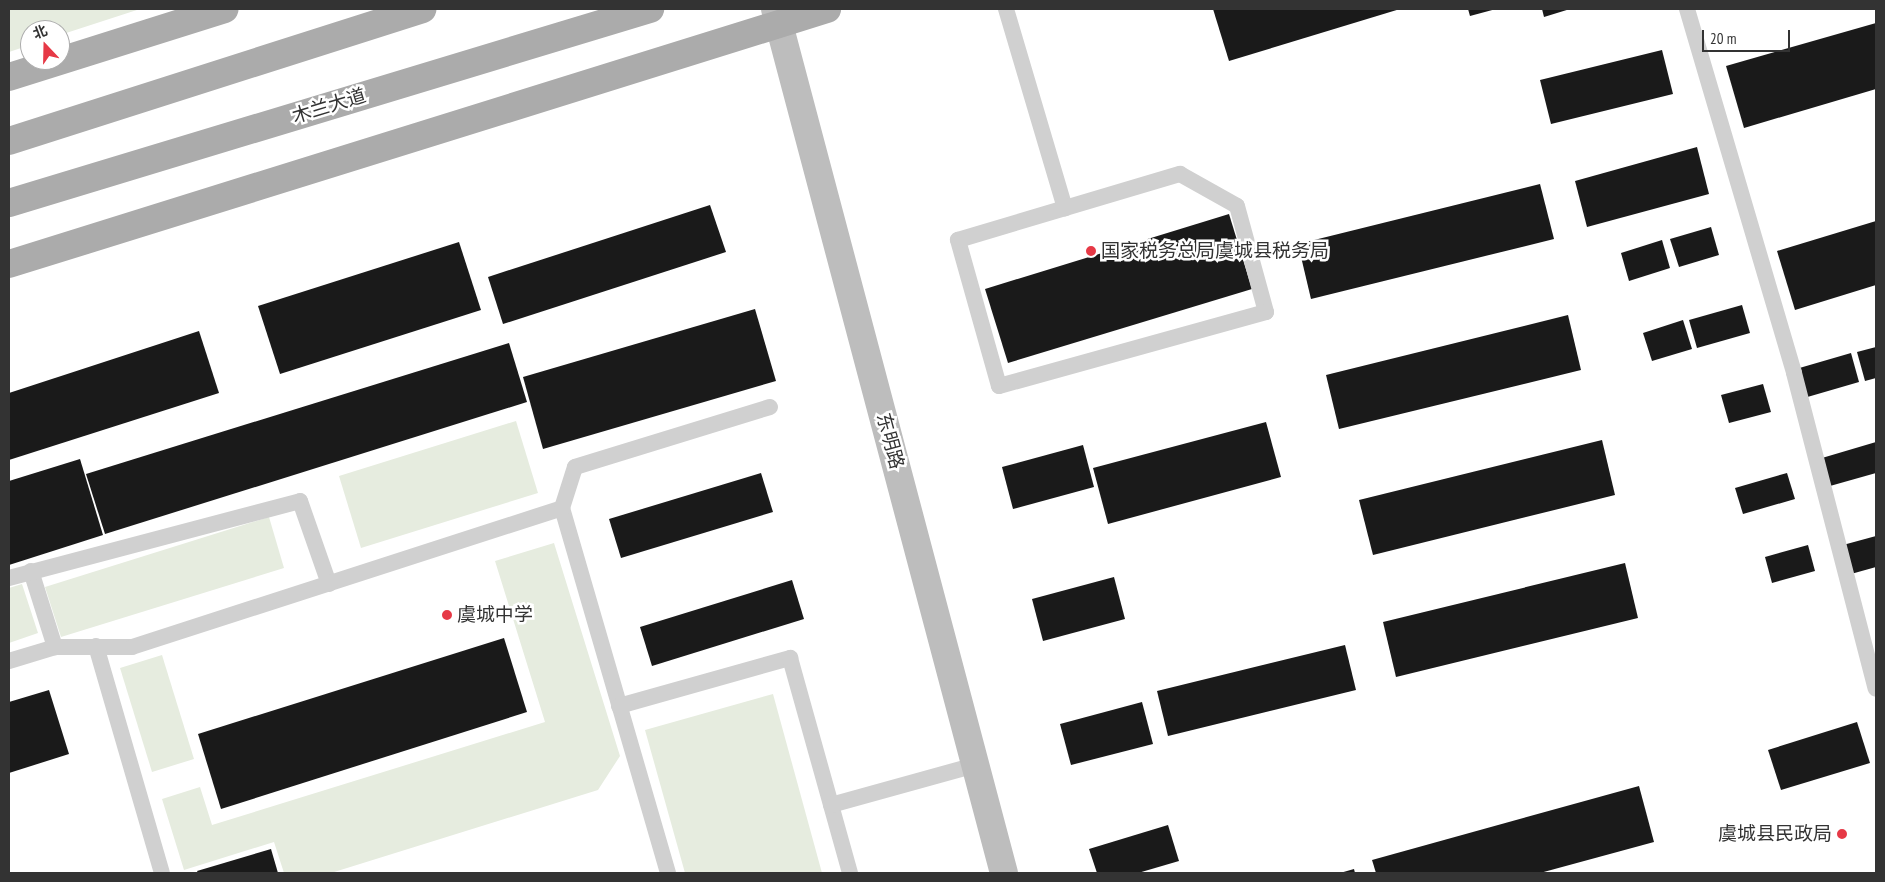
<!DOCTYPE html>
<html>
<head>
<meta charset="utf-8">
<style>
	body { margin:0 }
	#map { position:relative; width:1885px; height:882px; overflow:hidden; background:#fff; font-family:"PT Sans Narrow","Noto Sans SC",sans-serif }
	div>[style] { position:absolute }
	.green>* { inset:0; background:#e6ecdf }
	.building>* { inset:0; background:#1a1a1a }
	.service>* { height:16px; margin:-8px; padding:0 8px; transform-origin:8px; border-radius:8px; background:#d0d0d0 }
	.secondary>* { height:28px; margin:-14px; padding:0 14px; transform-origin:14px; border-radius:14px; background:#bdbdbd }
	.primary>* { height:28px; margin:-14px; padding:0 14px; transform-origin:14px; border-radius:14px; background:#ababab }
	.dots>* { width:14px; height:14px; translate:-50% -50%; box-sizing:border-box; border:2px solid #fff; border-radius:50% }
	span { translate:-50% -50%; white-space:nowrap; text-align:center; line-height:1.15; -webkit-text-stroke:5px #fff; paint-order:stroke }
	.street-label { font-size:19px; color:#333 }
	.poi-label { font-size:19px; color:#333 }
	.left { translate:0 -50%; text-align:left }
	.right { translate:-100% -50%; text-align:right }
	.frame { position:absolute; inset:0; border:10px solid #333; pointer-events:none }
	.north { position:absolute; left:20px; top:20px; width:50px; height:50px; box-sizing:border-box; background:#fff; border:1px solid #adadad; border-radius:50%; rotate:339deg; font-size:14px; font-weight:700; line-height:20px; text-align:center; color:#333 }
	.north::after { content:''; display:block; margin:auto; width:18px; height:22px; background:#e63946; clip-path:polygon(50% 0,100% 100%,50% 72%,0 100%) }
	.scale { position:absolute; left:1702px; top:30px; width:88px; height:22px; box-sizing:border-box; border:2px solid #333; border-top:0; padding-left:6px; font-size:15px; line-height:18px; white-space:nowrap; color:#333; -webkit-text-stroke:4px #fff; paint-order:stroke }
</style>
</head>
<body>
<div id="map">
	<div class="green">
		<div style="clip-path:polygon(9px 9px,140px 9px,60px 35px,60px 30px,30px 30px,30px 45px,9px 52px)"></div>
		<div style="clip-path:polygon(516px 421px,538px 493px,361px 548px,339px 476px)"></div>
		<div style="clip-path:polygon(269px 517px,284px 568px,61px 637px,45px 587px)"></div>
		<div style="clip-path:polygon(554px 543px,620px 756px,598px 790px,331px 873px,284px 873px,274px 842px,184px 870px,162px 799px,200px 787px,212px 825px,545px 722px,495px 561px)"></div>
		<div style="clip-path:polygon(22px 584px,38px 633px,9px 643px,9px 588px)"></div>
		<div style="clip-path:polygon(162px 655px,194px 759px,152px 772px,120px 668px)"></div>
		<div style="clip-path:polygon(773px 694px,822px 873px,685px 873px,645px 730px)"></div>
	</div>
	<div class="building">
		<div style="clip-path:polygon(1213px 9px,1400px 9px,1229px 61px)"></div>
		<div style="clip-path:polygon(1468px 9px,1496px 9px,1470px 16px)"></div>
		<div style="clip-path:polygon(1542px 9px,1570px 9px,1544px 17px)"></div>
		<div style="clip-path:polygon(1876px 23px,1876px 89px,1744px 128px,1726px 66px)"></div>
		<div style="clip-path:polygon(1662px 50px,1673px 94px,1551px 124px,1540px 80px)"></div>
		<div style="clip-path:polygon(1697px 147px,1709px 194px,1587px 227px,1575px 181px)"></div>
		<div style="clip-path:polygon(1540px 184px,1554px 239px,1311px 299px,1298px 244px)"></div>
		<div style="clip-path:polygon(710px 205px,726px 252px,503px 324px,488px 277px)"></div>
		<div style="clip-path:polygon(1229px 214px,1252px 289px,1008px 363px,985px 289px)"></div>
		<div style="clip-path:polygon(1876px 221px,1876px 285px,1795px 310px,1777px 251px)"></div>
		<div style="clip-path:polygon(1711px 227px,1719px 255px,1679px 267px,1670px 239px)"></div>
		<div style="clip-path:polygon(1662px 240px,1670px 268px,1629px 281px,1621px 253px)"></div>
		<div style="clip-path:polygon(459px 242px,481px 310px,280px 374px,258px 306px)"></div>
		<div style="clip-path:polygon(1742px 305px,1750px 333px,1697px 348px,1689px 320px)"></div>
		<div style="clip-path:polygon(755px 309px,776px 381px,543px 449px,523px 377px)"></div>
		<div style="clip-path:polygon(1568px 315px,1581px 370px,1339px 429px,1326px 375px)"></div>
		<div style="clip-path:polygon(1683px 320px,1692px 349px,1652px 361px,1643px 333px)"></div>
		<div style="clip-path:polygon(199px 331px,219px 393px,9px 460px,9px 393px)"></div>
		<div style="clip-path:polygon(509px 343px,527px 402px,105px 534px,86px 474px)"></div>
		<div style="clip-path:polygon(1876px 347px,1876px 378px,1865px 381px,1857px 352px)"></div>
		<div style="clip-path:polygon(1851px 353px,1859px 382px,1804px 398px,1796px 369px)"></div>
		<div style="clip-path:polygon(1763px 384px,1771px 412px,1729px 423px,1721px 395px)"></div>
		<div style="clip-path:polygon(1266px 422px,1281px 477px,1108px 524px,1093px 468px)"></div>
		<div style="clip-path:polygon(1602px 440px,1615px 495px,1373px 555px,1359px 500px)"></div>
		<div style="clip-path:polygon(1876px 442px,1876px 473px,1830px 486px,1822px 458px)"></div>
		<div style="clip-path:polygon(1083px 445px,1094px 487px,1013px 509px,1002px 467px)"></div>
		<div style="clip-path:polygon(80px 459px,103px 535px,9px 565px,9px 481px)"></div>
		<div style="clip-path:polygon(761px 473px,773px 512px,621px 558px,609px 519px)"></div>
		<div style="clip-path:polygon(1787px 473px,1795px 499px,1743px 514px,1735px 488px)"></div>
		<div style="clip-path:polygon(1876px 536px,1876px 567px,1851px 574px,1843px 545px)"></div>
		<div style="clip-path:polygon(1808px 545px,1815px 571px,1772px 583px,1765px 557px)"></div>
		<div style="clip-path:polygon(1625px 563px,1638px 618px,1396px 677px,1383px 622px)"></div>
		<div style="clip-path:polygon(1114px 577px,1125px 619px,1043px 641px,1032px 599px)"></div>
		<div style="clip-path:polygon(792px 580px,804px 619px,652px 666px,640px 627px)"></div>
		<div style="clip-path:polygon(504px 638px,527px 712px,221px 809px,198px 734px)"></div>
		<div style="clip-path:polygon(1345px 645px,1356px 690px,1168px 736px,1157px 691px)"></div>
		<div style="clip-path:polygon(49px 690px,69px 754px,9px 773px,9px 702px)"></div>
		<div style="clip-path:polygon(1142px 702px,1153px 744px,1071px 765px,1060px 724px)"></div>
		<div style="clip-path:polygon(1857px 722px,1870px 763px,1781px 790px,1768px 750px)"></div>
		<div style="clip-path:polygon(1639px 786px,1654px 842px,1540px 873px,1376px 873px,1372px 860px)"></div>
		<div style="clip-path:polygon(1168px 825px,1179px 861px,1138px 873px,1097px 873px,1089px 849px)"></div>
		<div style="clip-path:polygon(271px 849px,278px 873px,198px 873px,197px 871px)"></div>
		<div style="clip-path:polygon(1354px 869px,1355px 873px,1340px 873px)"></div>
	</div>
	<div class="service">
		<div style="left:1006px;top:9px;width:208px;rotate:73.5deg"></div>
		<div style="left:1687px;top:9px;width:379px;rotate:73.6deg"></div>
		<div style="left:1794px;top:373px;width:326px;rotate:75.5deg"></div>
		<div style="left:1180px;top:174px;width:65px;rotate:29.3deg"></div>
		<div style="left:1237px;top:206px;width:110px;rotate:74.7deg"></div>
		<div style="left:1266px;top:312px;width:277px;rotate:164.5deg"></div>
		<div style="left:999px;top:386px;width:152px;rotate:-105.7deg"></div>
		<div style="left:958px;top:240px;width:232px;rotate:-16.6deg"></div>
		<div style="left:562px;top:508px;width:380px;rotate:73.8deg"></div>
		<div style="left:31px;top:571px;width:80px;rotate:72.5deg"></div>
		<div style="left:9px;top:578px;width:301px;rotate:-14.8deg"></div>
		<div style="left:300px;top:501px;width:88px;rotate:70.7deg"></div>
		<div style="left:96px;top:646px;width:236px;rotate:73.8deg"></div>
		<div style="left:9px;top:661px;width:48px;rotate:-16.9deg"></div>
		<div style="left:55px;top:647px;width:77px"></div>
		<div style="left:132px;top:647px;width:452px;rotate:-17.9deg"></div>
		<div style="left:562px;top:508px;width:43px;rotate:-72.4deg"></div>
		<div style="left:575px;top:467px;width:204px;rotate:-17.1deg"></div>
		<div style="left:619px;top:706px;width:178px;rotate:-15.7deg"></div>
		<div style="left:790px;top:658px;width:223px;rotate:74.4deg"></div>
		<div style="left:831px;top:805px;width:149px;rotate:-15.5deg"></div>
	</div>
	<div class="secondary">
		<div style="left:775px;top:9px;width:894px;rotate:75.16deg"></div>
	</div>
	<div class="primary">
		<div style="left:9px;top:77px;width:226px;rotate:-17.5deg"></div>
		<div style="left:9px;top:141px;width:434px;rotate:-17.7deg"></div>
		<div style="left:9px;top:203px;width:670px;rotate:-16.84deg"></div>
		<div style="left:9px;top:264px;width:857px;rotate:-17.31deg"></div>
	</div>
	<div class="dots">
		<div style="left:1091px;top:251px;background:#e63946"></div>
		<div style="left:447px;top:615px;background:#e63946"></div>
		<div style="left:1842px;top:834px;background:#e63946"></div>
	</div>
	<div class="street-label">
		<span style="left:329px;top:106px;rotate:-17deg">木兰大道</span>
		<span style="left:890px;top:441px;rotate:75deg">东明路</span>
	</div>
	<div class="poi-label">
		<span class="left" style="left:1101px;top:251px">国家税务总局虞城县税务局</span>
		<span class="left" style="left:457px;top:615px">虞城中学</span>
		<span class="right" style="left:1832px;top:834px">虞城县民政局</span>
	</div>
	<div class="frame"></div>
	<div class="north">北</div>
	<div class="scale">20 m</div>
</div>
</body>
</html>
